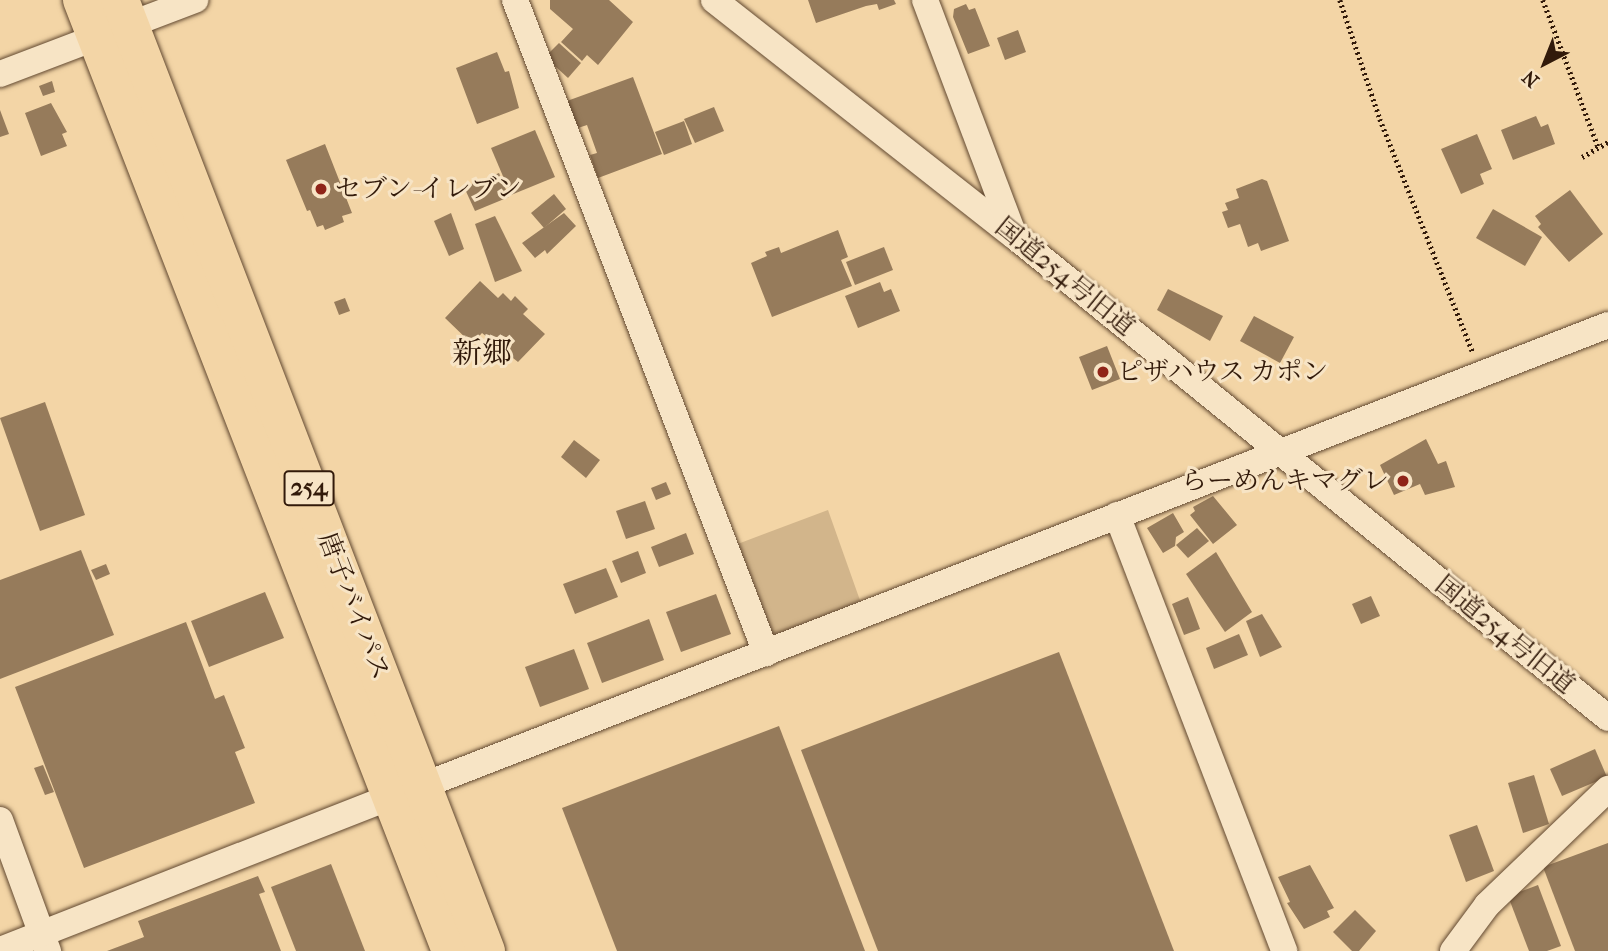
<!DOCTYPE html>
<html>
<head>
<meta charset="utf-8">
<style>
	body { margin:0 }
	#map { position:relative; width:1608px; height:951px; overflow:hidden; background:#f3d5a6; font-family:"IM FELL French Canon","Noto Serif JP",serif }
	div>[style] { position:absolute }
	.green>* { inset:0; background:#d2b58b }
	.building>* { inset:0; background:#967b5b }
	.path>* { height:4.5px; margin-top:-2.25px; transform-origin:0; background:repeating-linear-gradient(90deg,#321a0a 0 2px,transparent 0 5.5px) }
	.roads { filter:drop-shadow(0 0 2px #624931) drop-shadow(0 0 2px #624931) }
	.minor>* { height:26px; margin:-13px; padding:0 13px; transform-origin:13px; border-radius:13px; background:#f7e4c5 }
	.highway>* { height:38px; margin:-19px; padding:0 19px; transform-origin:19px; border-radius:19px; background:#f3d5a6 }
	.dots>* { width:19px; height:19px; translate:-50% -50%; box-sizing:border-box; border:4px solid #f7e4c5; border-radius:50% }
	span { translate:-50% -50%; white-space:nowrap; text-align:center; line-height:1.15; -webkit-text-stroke:6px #f7e4c5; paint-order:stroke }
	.shield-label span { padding:2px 5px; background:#f7e4c5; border:2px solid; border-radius:5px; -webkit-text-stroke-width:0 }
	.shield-label { font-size:24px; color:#321a0a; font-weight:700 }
	.poi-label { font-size:26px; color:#321a0a }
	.left { translate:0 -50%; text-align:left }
	.right { translate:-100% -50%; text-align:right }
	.street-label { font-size:26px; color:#321a0a }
	.quarter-label { font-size:30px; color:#321a0a }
	.north { position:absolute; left:1510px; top:28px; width:70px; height:70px; -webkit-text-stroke:5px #f7e4c5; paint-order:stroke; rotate:222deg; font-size:19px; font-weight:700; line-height:28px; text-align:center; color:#321a0a }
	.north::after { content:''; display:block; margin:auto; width:24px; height:32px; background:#321a0a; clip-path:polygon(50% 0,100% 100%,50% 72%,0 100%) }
</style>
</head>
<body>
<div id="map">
	<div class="green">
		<div style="clip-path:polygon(828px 510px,862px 606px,780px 636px,767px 630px,735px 545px)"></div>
	</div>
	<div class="building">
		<div style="clip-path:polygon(550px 0,609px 0,633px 22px,598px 65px,587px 55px,582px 61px,561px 42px,573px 29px,550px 9px)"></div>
		<div style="clip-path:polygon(808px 0,894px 0,896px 4px,879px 10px,877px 4px,866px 6px,816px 23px)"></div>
		<div style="clip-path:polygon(966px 4px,969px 10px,975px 8px,990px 46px,968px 54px,953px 17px,954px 9px)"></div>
		<div style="clip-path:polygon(1018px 30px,1026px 52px,1005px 60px,997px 38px)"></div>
		<div style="clip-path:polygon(559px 43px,581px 63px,568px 78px,545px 57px)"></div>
		<div style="clip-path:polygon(497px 52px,505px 72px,509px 71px,519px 108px,477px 124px,456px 68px)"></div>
		<div style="clip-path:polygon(633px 77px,662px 154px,598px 178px,590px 155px,597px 153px,587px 125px,578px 128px,567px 101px)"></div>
		<div style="clip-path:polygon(52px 81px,55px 92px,43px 96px,39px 86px)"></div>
		<div style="clip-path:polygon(51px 103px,67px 132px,62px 134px,67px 146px,41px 156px,25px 113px)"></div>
		<div style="clip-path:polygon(714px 107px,724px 131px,695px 143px,684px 119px)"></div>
		<div style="clip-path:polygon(0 110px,9px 134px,0 137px)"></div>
		<div style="clip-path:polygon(1536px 116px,1541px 127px,1548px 124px,1555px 144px,1513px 160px,1501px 130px)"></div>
		<div style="clip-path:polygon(684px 121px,692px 144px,664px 155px,655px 132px)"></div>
		<div style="clip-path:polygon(535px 130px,555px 177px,511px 195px,491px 148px)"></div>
		<div style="clip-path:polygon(1477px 134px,1492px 169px,1480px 174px,1484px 184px,1461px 194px,1441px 149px)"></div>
		<div style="clip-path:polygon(325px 144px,352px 213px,342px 216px,344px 222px,325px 230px,323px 225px,317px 227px,310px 210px,307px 211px,286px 160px)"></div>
		<div style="clip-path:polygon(499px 173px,509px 197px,475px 211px,464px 187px)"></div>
		<div style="clip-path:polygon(1262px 179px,1267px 181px,1289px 241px,1261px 251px,1258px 243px,1248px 247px,1240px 224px,1228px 228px,1222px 212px,1228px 210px,1225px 203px,1239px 198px,1236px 189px)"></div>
		<div style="clip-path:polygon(1570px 190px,1603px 234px,1569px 262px,1538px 227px,1541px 224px,1535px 216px)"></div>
		<div style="clip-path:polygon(554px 194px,566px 209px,544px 228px,531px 213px)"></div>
		<div style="clip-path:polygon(1493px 209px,1542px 237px,1525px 266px,1476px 238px)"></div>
		<div style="clip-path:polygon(451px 213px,464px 249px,449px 256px,434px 221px)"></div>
		<div style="clip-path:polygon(564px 213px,576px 226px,547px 254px,545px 250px,535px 258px,522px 243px)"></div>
		<div style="clip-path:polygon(495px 216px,522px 271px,495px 282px,475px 224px)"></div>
		<div style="clip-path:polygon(838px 230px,848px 257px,841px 260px,852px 286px,772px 317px,751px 263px,767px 256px,765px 252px,779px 247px,781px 253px)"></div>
		<div style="clip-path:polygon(884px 247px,893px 270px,855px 285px,846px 262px)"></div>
		<div style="clip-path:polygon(480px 281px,498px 298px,503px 293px,511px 301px,515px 296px,528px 309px,523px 314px,545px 334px,518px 362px,482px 333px,472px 344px,445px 318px)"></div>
		<div style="clip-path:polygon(880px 282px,884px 292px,891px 289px,900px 311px,858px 328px,845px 296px)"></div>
		<div style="clip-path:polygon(1168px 289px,1223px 316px,1210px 341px,1157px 310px)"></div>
		<div style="clip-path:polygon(345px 298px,350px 311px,339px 315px,334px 302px)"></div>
		<div style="clip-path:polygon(1254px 316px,1294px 337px,1280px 363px,1240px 341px)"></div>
		<div style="clip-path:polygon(1107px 346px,1120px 379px,1092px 390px,1079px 357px)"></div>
		<div style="clip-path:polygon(45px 402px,85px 515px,40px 531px,0 418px)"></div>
		<div style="clip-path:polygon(1426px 439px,1438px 464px,1446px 461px,1455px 487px,1425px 495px,1420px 484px,1394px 495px,1380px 465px)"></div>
		<div style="clip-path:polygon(574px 440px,600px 460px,586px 478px,561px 457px)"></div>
		<div style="clip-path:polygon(666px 482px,671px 494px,656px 500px,651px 488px)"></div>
		<div style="clip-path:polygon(1213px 496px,1237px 525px,1213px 544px,1190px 515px,1195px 511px,1193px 507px)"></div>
		<div style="clip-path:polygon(645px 501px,655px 529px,626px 539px,616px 511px)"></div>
		<div style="clip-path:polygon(1173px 513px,1184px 532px,1176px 537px,1175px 546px,1163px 553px,1147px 528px)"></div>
		<div style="clip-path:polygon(1197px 528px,1209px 541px,1188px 558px,1176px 545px)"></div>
		<div style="clip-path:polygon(686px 533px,694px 554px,659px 567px,651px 547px)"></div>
		<div style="clip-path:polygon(81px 550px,114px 635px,0 679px,0 580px)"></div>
		<div style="clip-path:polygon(638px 551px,646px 573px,621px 583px,612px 561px)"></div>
		<div style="clip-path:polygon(1216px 552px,1252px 612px,1225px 632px,1186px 574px)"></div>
		<div style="clip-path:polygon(106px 564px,110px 574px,96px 580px,91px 570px)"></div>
		<div style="clip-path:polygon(606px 568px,618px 597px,575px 614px,563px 584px)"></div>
		<div style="clip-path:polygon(265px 592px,284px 638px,209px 667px,191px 621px)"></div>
		<div style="clip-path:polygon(716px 594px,731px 634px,681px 652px,666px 612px)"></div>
		<div style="clip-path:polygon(1371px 596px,1380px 616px,1361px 624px,1352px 604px)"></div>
		<div style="clip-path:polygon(1188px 597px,1200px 629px,1184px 635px,1172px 604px)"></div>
		<div style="clip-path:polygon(1262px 614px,1282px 647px,1260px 657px,1246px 621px)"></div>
		<div style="clip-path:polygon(649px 619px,664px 660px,602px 683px,587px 643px)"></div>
		<div style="clip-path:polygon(186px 622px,215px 699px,224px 695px,245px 748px,235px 752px,255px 803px,84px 868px,15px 687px)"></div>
		<div style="clip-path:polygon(1239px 634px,1248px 655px,1214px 669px,1206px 648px)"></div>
		<div style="clip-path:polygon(574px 649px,589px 689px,540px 707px,525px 667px)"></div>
		<div style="clip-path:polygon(1059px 652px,1174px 951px,878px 951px,801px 750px)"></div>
		<div style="clip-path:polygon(779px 726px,865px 951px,617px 951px,562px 808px)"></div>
		<div style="clip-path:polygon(1595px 749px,1607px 777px,1562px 796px,1550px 769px)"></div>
		<div style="clip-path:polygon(43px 765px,54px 792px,45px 795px,34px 768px)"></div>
		<div style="clip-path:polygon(1534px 775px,1549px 824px,1523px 833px,1508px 783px)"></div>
		<div style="clip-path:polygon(1477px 825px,1494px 871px,1466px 882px,1449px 835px)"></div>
		<div style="clip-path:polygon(1608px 843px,1608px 951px,1575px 951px,1543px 867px)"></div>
		<div style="clip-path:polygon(331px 864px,365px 951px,296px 951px,271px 887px)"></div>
		<div style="clip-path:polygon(1310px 865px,1334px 908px,1327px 911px,1330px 917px,1304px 929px,1287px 903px,1290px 902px,1278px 877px)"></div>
		<div style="clip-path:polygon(258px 876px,265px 892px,259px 894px,281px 951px,107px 951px,144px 937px,138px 921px)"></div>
		<div style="clip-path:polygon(1538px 885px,1561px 946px,1547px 951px,1529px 951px,1508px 896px)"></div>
		<div style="clip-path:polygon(1355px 910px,1376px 931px,1359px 951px,1352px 951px,1333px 932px)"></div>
	</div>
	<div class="path">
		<div style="left:1340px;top:0;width:126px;rotate:71.4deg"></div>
		<div style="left:1380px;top:119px;width:252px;rotate:68.3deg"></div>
		<div style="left:1543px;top:0;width:156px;rotate:69.4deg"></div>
		<div style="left:1582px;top:157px;width:30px;rotate:-30deg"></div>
	</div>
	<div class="roads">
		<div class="minor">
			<div style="left:515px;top:0;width:700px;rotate:68.97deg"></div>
			<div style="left:714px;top:0;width:380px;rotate:38.2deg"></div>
			<div style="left:1013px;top:235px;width:766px;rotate:39.07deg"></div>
			<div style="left:925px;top:0;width:249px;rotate:69.3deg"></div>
			<div style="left:0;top:74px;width:209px;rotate:-20.8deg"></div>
			<div style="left:1117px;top:515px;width:467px;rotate:69deg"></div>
			<div style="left:422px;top:786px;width:1272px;rotate:-21.24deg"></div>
			<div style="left:0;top:820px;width:140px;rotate:69.9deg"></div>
			<div style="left:0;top:950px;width:420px;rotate:-21.4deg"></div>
			<div style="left:1453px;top:951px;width:57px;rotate:-53.5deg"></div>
			<div style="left:1487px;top:905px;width:168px;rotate:-43.8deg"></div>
		</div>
		<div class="highway">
			<div style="left:82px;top:0;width:1020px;rotate:68.79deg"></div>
			<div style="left:120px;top:0;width:1019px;rotate:68.95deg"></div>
		</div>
	</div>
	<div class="dots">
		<div style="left:321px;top:189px;background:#8f2418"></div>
		<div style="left:1103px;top:372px;background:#8f2418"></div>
		<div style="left:1403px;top:481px;background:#8f2418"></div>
	</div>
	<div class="shield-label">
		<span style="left:309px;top:488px">254</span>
	</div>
	<div class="poi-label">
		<span class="left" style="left:335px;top:189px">セブン-イレブン</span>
		<span class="left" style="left:1117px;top:372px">ピザハウス カポン</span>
		<span class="right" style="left:1389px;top:481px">らーめんキマグレ</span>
	</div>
	<div class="street-label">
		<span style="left:1065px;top:277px;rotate:39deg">国道254号旧道</span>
		<span style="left:354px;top:606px;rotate:69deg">唐子バイパス</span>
		<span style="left:1505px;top:635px;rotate:39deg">国道254号旧道</span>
	</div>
	<div class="quarter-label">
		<span style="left:482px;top:354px">新郷</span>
	</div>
	<div class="north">N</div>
</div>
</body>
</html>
